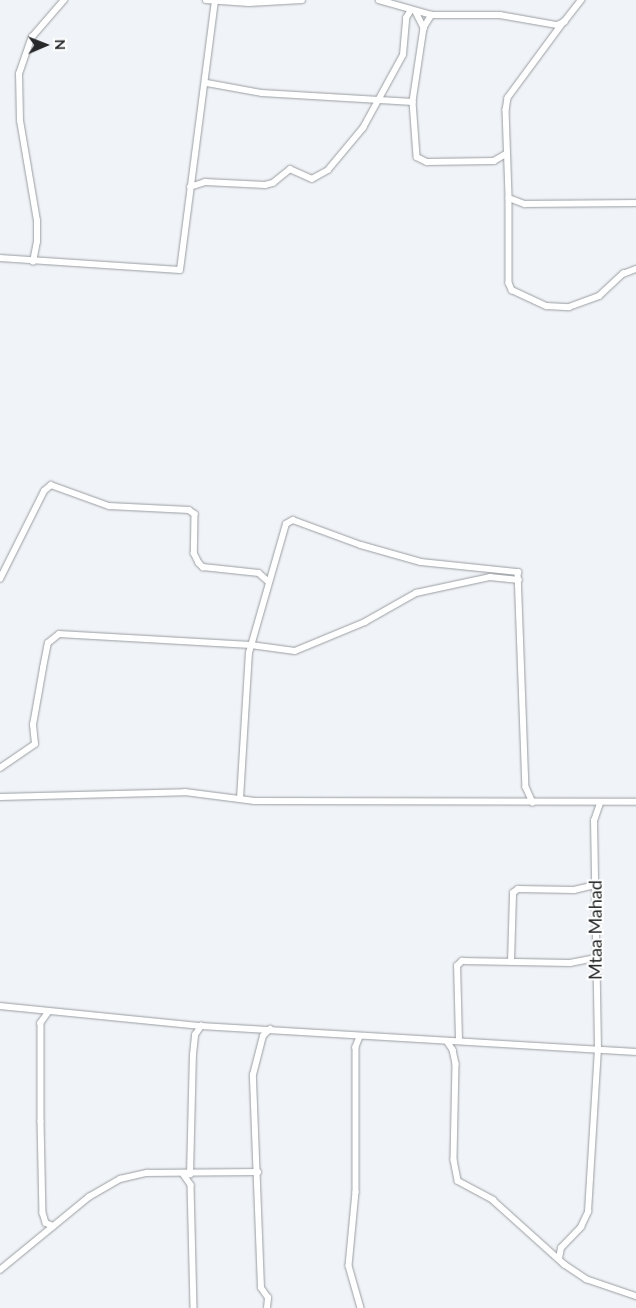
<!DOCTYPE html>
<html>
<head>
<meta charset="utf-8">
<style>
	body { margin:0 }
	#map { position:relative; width:636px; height:1308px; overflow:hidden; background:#f0f3f7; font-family:Lato,sans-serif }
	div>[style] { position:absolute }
	.roads { filter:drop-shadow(0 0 1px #999da0) drop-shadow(0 0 1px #999da0) }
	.street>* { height:5.5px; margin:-2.75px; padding:0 2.75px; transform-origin:2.75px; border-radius:2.75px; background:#fff }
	span { translate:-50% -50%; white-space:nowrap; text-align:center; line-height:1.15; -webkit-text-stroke:4px #fff; paint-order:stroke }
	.street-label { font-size:18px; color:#262829 }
	.north { position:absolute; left:20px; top:20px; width:50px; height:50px; -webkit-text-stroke:4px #fff; paint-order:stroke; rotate:89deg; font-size:14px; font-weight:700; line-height:20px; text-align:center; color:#262829 }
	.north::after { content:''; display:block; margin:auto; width:18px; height:22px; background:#262829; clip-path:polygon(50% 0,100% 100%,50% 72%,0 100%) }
</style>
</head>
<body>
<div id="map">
	<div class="roads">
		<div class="street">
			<div style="left:206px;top:0;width:43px;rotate:4deg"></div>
			<div style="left:249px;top:3px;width:53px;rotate:-3.2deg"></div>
			<div style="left:379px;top:0;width:55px;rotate:15.8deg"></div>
			<div style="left:432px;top:15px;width:68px"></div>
			<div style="left:500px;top:15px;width:58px;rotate:10deg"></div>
			<div style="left:557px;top:25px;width:8px;rotate:-23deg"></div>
			<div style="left:564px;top:22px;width:28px;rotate:-52deg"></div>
			<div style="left:416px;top:12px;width:18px;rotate:63deg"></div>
			<div style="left:432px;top:15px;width:15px;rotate:122deg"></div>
			<div style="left:424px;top:28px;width:75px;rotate:98.5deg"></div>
			<div style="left:413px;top:102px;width:55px;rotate:85.8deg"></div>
			<div style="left:417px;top:157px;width:11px;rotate:27deg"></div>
			<div style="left:427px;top:162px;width:67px;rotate:-0.9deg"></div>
			<div style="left:494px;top:161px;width:14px;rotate:-30deg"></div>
			<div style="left:564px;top:22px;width:94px;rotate:126.4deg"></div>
			<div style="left:508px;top:98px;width:12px;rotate:99deg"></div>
			<div style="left:506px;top:110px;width:88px;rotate:88deg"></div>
			<div style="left:509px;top:198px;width:17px;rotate:21deg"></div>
			<div style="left:525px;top:204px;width:111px;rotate:-0.5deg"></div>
			<div style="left:207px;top:83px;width:56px;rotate:10.3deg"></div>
			<div style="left:262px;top:93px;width:151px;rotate:3.4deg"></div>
			<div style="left:190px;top:187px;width:16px;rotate:-18deg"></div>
			<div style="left:205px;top:182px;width:60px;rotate:2.9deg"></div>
			<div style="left:265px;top:185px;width:8px;rotate:-14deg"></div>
			<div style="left:273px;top:183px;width:22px;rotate:-39deg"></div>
			<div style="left:290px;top:169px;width:24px;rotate:24deg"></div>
			<div style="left:312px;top:179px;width:18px;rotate:-29deg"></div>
			<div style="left:328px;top:170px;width:55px;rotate:-50.2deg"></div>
			<div style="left:363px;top:128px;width:83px;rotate:-61.3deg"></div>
			<div style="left:403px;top:55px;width:37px;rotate:-85deg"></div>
			<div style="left:406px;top:18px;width:9px;rotate:-58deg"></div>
			<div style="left:509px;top:198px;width:85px;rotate:90deg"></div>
			<div style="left:509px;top:283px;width:8px;rotate:67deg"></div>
			<div style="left:512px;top:290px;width:38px;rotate:25deg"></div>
			<div style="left:547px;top:306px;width:22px;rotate:3deg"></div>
			<div style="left:569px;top:307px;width:32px;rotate:-20deg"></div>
			<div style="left:599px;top:296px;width:33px;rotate:-43deg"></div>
			<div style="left:623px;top:274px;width:14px;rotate:-21deg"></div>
			<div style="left:0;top:258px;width:180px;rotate:3.8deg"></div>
			<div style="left:180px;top:270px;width:270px;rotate:-82.6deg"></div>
			<div style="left:33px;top:262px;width:20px;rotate:-79deg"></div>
			<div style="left:37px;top:242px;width:21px;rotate:-90deg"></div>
			<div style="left:37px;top:221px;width:101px;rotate:-99.6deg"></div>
			<div style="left:20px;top:121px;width:47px;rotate:-91.2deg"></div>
			<div style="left:19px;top:74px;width:39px;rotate:-71deg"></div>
			<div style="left:32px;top:37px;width:49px;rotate:-49.1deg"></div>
			<div style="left:0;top:579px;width:98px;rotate:-63.4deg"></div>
			<div style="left:44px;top:491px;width:9px;rotate:-41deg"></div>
			<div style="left:51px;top:485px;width:62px;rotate:19.9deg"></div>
			<div style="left:109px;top:506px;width:80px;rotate:2.9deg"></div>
			<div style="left:189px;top:510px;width:7px;rotate:34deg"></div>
			<div style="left:195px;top:514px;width:39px;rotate:91deg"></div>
			<div style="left:194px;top:553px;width:11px;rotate:63deg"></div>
			<div style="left:199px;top:563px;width:6px;rotate:45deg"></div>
			<div style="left:203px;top:567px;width:56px;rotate:6.1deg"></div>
			<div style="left:259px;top:573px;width:12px;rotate:42deg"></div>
			<div style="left:0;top:768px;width:42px;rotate:-34.4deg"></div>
			<div style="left:35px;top:744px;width:19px;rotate:-96deg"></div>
			<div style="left:33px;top:725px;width:58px;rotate:-80deg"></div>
			<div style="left:43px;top:668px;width:25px;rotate:-79deg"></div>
			<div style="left:48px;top:643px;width:14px;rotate:-39deg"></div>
			<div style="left:59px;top:634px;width:192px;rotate:3.3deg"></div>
			<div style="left:251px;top:645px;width:44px;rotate:7.8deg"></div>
			<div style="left:295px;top:651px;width:76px;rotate:-22.5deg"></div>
			<div style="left:365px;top:622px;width:59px;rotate:-29.6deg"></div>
			<div style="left:416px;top:593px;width:76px;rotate:-12.2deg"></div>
			<div style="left:490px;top:577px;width:29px;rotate:6deg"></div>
			<div style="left:0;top:797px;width:185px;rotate:-1.5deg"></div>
			<div style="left:185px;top:792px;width:70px;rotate:7.4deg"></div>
			<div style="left:254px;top:801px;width:382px;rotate:0.1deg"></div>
			<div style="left:240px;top:799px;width:146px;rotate:-86.5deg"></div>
			<div style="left:249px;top:653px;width:134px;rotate:-74deg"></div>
			<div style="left:286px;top:524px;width:8px;rotate:-30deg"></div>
			<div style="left:293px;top:520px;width:72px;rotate:20.2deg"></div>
			<div style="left:361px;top:545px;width:62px;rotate:15.8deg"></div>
			<div style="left:421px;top:562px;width:98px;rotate:5.9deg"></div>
			<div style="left:518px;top:572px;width:215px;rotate:87.9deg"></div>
			<div style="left:526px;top:787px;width:17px;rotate:66deg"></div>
			<div style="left:511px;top:962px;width:69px;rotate:-88.3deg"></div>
			<div style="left:513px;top:893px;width:6px;rotate:-39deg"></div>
			<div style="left:518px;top:889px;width:56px;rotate:1deg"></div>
			<div style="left:574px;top:890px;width:22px;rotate:-13deg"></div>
			<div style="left:0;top:1006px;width:202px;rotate:5.7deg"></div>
			<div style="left:201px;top:1026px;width:436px;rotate:3.4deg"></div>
			<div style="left:49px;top:1012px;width:14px;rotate:126deg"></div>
			<div style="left:41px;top:1023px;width:98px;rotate:90deg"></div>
			<div style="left:41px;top:1121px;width:92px;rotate:88.8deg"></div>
			<div style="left:43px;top:1213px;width:10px;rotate:73deg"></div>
			<div style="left:46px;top:1223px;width:8px;rotate:23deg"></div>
			<div style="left:360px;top:1037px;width:11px;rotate:112deg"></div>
			<div style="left:356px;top:1047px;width:145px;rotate:90deg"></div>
			<div style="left:356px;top:1192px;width:74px;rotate:95.4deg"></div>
			<div style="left:349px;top:1266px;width:44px;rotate:74.1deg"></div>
			<div style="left:459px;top:1040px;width:74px;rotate:-91.5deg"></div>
			<div style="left:457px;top:966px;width:7px;rotate:-45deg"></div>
			<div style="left:462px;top:961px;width:108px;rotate:1.1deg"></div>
			<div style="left:570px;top:963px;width:25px;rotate:-11deg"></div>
			<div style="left:447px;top:1041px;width:11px;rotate:56deg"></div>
			<div style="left:453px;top:1050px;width:14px;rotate:78deg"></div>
			<div style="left:456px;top:1064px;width:96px;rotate:91.2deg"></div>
			<div style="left:454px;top:1160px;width:21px;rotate:79deg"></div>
			<div style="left:458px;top:1181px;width:40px;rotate:28deg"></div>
			<div style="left:493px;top:1200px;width:96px;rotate:42deg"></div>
			<div style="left:564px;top:1264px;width:27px;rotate:34deg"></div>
			<div style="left:586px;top:1279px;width:53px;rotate:18.8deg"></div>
			<div style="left:184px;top:1175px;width:12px;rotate:55deg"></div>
			<div style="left:191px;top:1185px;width:123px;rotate:88.6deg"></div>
			<div style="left:190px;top:1175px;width:120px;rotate:-88.6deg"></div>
			<div style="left:193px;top:1055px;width:20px;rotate:-84deg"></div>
			<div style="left:195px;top:1035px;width:11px;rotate:-56deg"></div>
			<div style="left:559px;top:1259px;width:11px;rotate:-80deg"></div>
			<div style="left:561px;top:1248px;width:29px;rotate:-46deg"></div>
			<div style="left:581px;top:1227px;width:17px;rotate:-65deg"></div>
			<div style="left:588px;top:1212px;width:163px;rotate:-86.5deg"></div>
			<div style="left:598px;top:1049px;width:228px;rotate:-91deg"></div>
			<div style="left:594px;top:821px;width:18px;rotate:-71deg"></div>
			<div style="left:0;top:1270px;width:115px;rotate:-39.4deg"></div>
			<div style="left:89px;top:1197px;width:36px;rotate:-30deg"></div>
			<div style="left:120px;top:1179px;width:28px;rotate:-13deg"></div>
			<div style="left:147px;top:1173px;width:111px;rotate:-0.5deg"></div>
			<div style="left:267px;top:1308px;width:10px;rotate:-84deg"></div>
			<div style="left:268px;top:1298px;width:12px;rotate:-125deg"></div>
			<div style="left:261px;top:1288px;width:213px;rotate:-92.2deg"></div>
			<div style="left:253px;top:1075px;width:40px;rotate:-75.6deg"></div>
			<div style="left:263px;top:1036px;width:10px;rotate:-45deg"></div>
		</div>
	</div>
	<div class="street-label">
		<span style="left:595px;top:930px;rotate:-90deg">Mtaa Mahad</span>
	</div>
	<div class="north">N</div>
</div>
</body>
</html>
